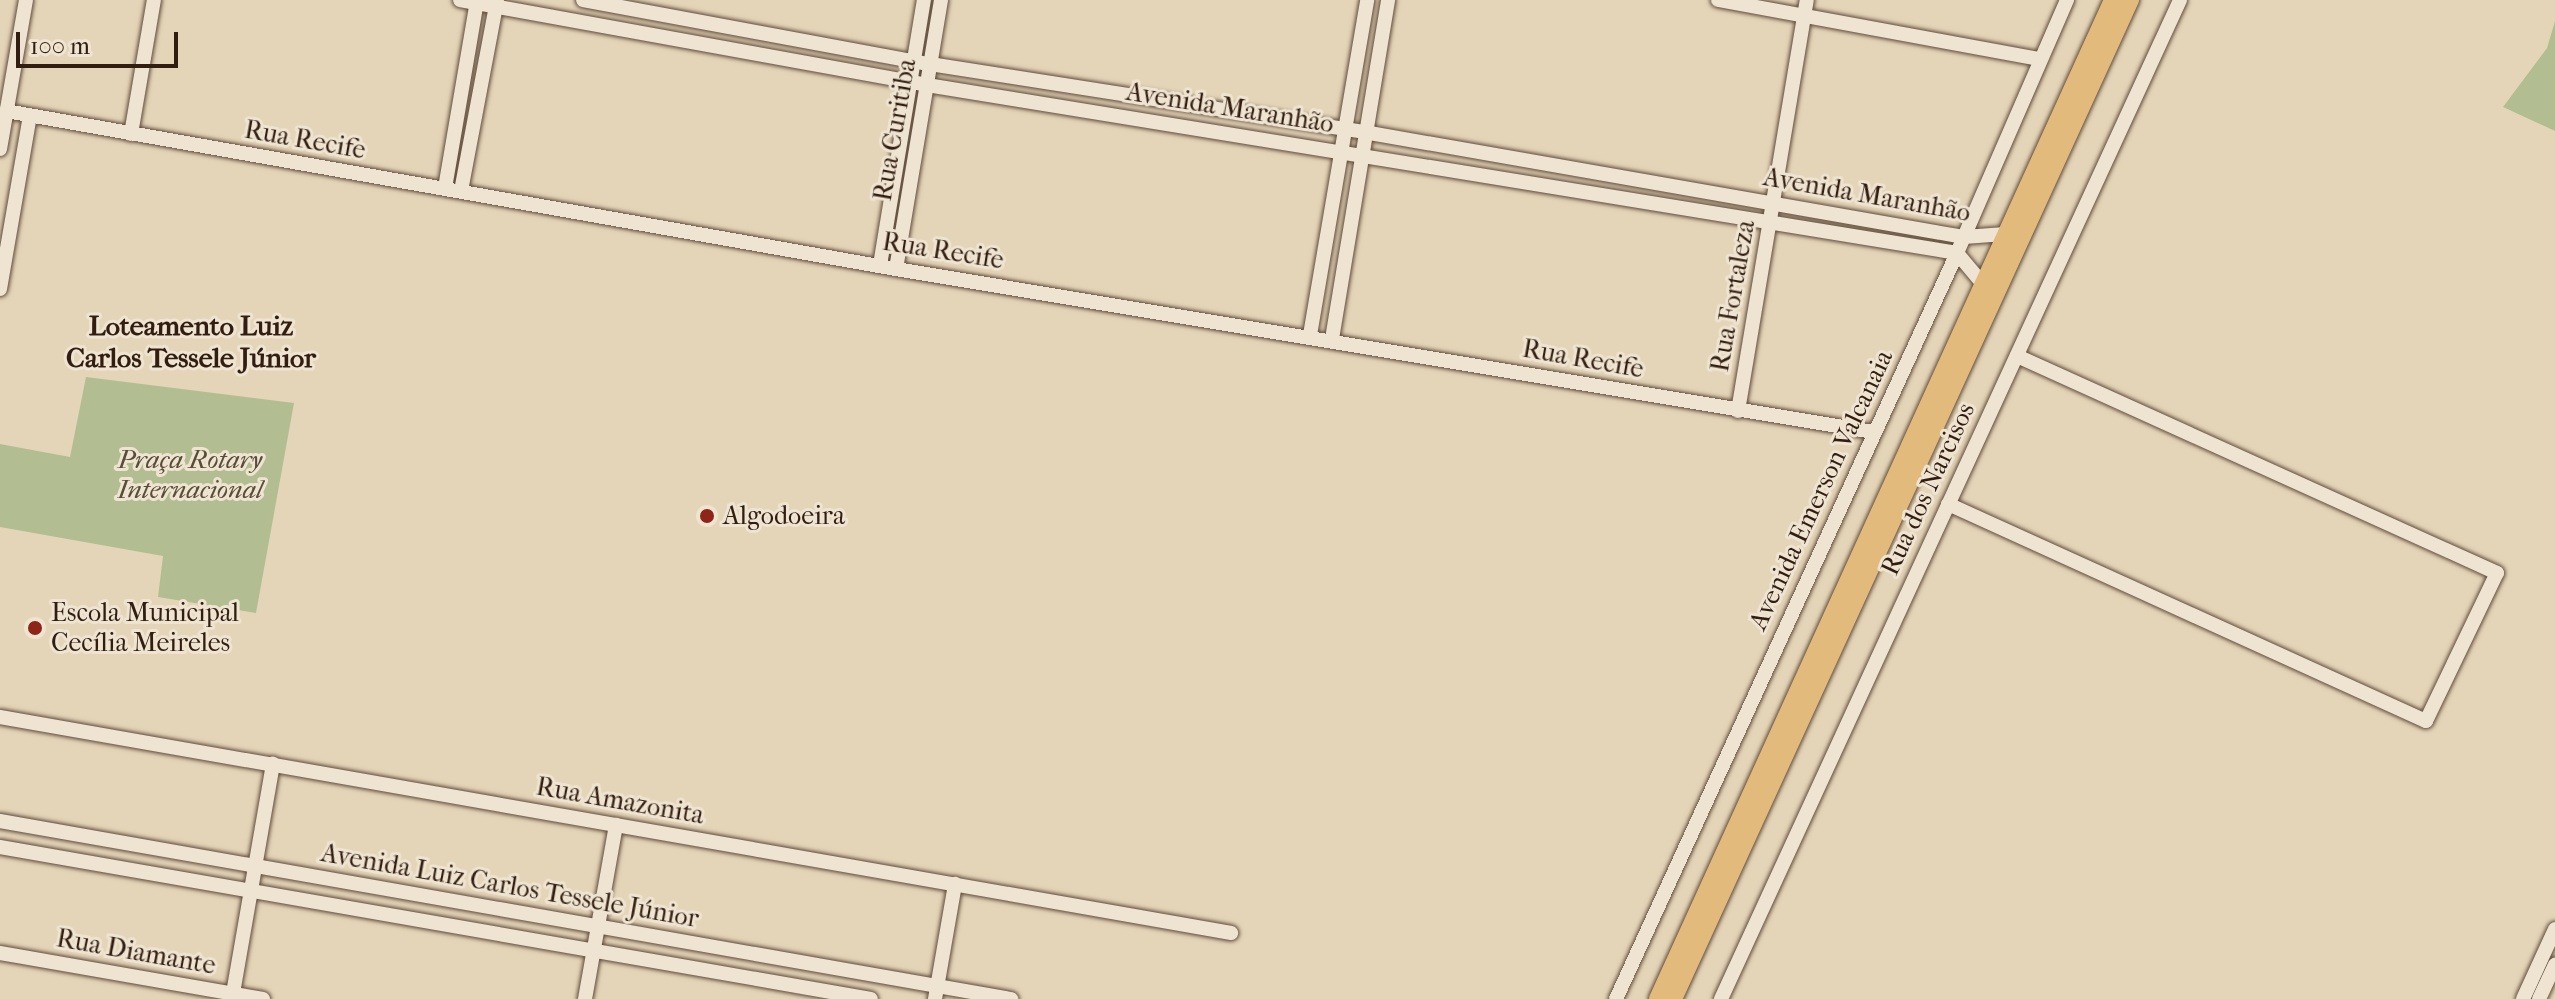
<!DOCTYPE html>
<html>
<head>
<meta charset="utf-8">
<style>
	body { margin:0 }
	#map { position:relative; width:2555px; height:999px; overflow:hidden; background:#e5d5b8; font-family:"IM FELL French Canon",serif }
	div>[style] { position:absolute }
	.green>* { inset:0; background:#b2be91 }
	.roads { filter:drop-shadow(0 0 2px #5f4b3b) drop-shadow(0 0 2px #5f4b3b) }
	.minor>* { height:14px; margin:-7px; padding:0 7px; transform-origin:7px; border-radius:7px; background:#eee4d1 }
	.major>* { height:18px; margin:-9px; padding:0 9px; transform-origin:9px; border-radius:9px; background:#e2ba7c }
	.dots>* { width:22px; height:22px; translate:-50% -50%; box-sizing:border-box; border:4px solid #eee4d1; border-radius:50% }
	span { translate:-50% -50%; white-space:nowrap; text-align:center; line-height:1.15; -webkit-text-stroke:6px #eee4d1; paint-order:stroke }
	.street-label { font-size:26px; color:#321d11 }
	.park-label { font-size:26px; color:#584d37; font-style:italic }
	.poi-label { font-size:26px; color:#321d11 }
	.left { translate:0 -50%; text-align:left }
	.neighbourhood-label { font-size:28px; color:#321d11; font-weight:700 }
	.scale { position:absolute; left:16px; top:32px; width:162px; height:36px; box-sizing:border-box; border:4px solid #321d11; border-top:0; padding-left:10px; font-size:24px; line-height:28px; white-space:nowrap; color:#321d11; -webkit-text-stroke:6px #eee4d1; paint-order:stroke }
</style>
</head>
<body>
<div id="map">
	<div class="green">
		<div style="clip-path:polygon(2555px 21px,2555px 131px,2503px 107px,2547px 48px)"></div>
		<div style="clip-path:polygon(86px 377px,294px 403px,256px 613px,158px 597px,163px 556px,0 527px,0 444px,70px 457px)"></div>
	</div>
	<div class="roads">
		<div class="minor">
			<div style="left:460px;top:0;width:475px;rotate:10.3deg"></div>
			<div style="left:927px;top:85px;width:1044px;rotate:9.26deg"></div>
			<div style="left:583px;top:0;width:353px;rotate:10.5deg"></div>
			<div style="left:930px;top:64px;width:439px;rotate:8.9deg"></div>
			<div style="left:1364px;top:132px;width:609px;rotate:9.93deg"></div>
			<div style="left:1964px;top:237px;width:41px;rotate:-4.2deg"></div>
			<div style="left:1718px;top:0;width:327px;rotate:10.4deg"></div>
			<div style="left:6px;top:111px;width:904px;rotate:10.07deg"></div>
			<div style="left:896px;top:269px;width:991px;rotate:9.47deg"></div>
			<div style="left:131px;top:134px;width:136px;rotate:-80.3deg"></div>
			<div style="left:0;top:149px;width:151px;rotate:-80.1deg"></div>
			<div style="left:445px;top:188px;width:191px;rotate:-80.3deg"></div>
			<div style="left:461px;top:191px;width:194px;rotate:-79.3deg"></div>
			<div style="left:1957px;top:253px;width:40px;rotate:50deg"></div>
			<div style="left:880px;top:265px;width:269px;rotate:-80.6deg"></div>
			<div style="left:896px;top:269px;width:273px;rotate:-80.5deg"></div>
			<div style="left:0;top:289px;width:176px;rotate:-80.2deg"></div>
			<div style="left:1310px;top:335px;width:340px;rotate:-80.3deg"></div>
			<div style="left:1332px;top:339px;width:344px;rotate:-80.6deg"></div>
			<div style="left:1738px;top:411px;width:417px;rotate:-80.5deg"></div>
			<div style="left:1948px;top:504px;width:525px;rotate:24.42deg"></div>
			<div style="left:2426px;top:721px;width:164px;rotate:-64.4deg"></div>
			<div style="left:2497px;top:573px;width:527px;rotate:-155.67deg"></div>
			<div style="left:0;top:717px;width:1250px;rotate:9.95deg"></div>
			<div style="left:0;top:821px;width:1027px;rotate:9.99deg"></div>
			<div style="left:0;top:847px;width:884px;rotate:9.9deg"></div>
			<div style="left:0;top:953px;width:267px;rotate:9.9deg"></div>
			<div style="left:232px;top:999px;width:239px;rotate:-80.1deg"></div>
			<div style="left:585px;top:999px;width:177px;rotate:-79.9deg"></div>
			<div style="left:935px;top:999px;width:117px;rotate:-80.1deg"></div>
			<div style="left:1616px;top:999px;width:820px;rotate:-65.43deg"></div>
			<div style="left:1957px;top:253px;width:276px;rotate:-66.5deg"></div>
			<div style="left:1721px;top:999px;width:1099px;rotate:-65.32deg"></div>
			<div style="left:2523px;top:999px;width:77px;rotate:-65.4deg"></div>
			<div style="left:2539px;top:999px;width:38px;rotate:-65deg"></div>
		</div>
		<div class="major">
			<div style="left:1658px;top:999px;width:1098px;rotate:-65.51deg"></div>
			<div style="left:1673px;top:999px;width:1099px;rotate:-65.42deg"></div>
		</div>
	</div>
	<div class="dots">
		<div style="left:707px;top:516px;background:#8f2418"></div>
		<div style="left:35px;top:628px;background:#8f2418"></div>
	</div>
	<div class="street-label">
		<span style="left:1230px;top:108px;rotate:9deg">Avenida Maranhão</span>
		<span style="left:895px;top:130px;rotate:-80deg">Rua Curitiba</span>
		<span style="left:305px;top:140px;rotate:10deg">Rua Recife</span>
		<span style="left:1867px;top:195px;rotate:10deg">Avenida Maranhão</span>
		<span style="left:943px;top:251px;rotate:9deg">Rua Recife</span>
		<span style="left:1733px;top:296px;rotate:-80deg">Rua Fortaleza</span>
		<span style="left:1583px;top:359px;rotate:10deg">Rua Recife</span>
		<span style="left:1928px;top:489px;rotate:-65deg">Rua dos Narcisos</span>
		<span style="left:1821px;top:490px;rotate:-65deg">Avenida Emerson Valcanaia</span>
		<span style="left:620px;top:801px;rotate:10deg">Rua Amazonita</span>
		<span style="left:510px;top:886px;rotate:10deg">Avenida Luiz Carlos Tessele Júnior</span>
		<span style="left:136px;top:952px;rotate:10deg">Rua Diamante</span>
	</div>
	<div class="park-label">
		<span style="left:190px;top:475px">Praça Rotary<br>Internacional</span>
	</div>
	<div class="poi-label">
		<span class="left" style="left:723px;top:516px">Algodoeira</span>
		<span class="left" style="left:51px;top:628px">Escola Municipal<br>Cecília Meireles</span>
	</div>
	<div class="neighbourhood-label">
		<span style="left:191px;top:342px">Loteamento Luiz<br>Carlos Tessele Júnior</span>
	</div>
	<div class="scale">100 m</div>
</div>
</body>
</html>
